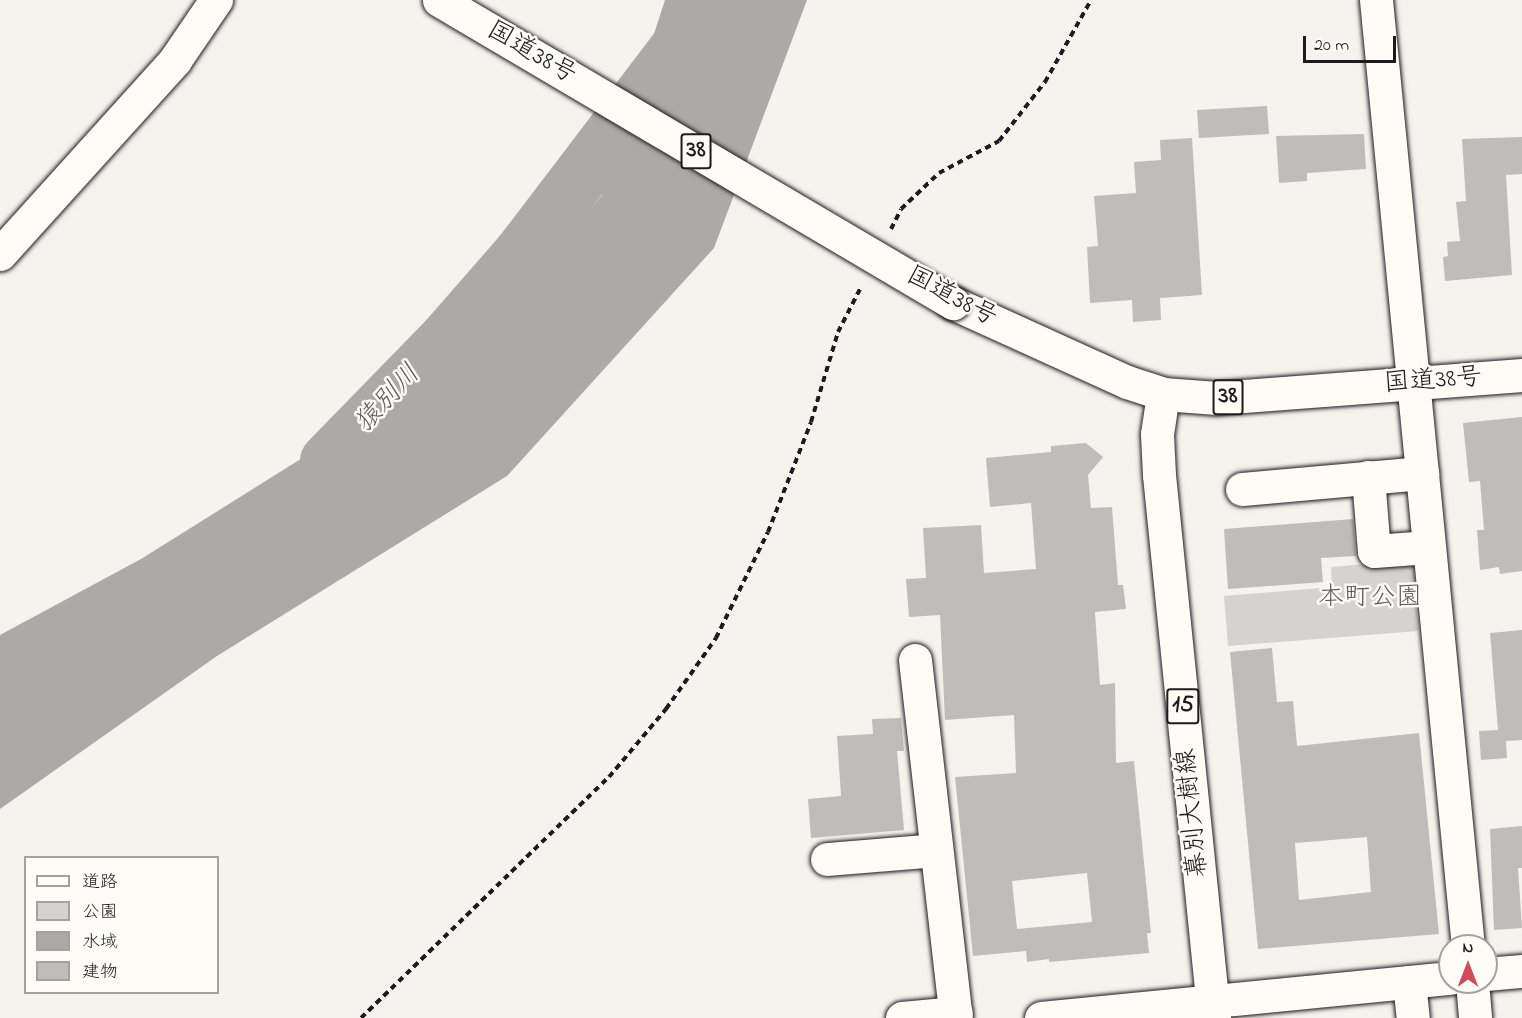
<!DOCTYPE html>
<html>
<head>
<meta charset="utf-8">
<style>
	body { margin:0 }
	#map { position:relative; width:1522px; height:1018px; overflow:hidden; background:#f4f3ee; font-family:"Indie Flower","Klee One",sans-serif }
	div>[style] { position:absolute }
	.green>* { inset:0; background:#d4d3cf }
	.water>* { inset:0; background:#abaaa6 }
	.river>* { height:56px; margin:-28px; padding:0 28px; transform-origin:28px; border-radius:28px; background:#abaaa6 }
	.building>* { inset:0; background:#bebdba }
	.path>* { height:4px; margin-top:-2px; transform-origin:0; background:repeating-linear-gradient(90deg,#1c1c1c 0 6px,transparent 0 10.5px) }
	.roads { filter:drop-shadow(0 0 2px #1c1c1c) drop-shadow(0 0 2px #1c1c1c) }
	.minor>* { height:33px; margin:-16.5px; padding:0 16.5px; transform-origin:16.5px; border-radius:16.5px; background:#fdfcf7 }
	.major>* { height:33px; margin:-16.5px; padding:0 16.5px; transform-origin:16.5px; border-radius:16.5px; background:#fdfcf7 }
	.highway>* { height:33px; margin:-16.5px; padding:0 16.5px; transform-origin:16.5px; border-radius:16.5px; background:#fdfcf7 }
	.bridges { filter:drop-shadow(0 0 2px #1c1c1c) drop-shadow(0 0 2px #1c1c1c) }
	.highway-bridge>* { height:33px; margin:-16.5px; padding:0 16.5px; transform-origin:16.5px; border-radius:16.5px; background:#fdfcf7 }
	span { translate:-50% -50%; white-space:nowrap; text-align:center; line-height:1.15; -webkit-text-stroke:5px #fdfcf7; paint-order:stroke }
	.shield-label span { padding:2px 4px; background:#fdfcf7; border:2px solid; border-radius:4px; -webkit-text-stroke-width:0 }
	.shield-label { font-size:24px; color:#1c1c1c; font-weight:700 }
	.street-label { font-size:26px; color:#1c1c1c }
	.park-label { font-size:26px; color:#5c5c5b }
	.water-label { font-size:27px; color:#5c5c5a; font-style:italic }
	.legend { position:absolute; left:24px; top:856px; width:195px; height:138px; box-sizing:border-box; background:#fdfcf7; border:2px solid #a3a29f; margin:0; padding:8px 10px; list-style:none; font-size:18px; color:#1c1c1c }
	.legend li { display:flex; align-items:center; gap:12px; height:30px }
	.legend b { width:30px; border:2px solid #a3a29f }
	.north { position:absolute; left:1438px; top:934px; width:60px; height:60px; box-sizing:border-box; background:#fdfcf7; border:2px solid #a3a29f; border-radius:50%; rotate:0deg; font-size:16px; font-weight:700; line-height:24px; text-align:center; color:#1c1c1c }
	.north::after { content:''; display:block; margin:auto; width:21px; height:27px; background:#d1495b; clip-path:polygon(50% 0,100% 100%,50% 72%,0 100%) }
	.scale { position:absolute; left:1303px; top:36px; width:93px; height:27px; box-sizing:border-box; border:3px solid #1c1c1c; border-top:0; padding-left:8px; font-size:18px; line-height:21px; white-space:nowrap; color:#1c1c1c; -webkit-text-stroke:4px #fdfcf7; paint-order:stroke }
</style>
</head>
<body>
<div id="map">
	<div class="green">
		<div style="clip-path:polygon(1413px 560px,1418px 631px,1228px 646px,1224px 596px,1332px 587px,1331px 567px)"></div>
	</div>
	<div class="water">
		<div style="clip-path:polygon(665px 0,807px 0,714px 248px,507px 476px,217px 656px,0 809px,0 635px,141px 559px,467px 355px,602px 195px)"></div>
	</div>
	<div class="river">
		<div style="left:328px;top:461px;width:170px;rotate:-45.7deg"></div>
		<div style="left:447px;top:339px;width:114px;rotate:-48.9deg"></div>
		<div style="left:522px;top:253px;width:318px;rotate:-52.7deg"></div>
	</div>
	<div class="building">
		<div style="clip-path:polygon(1267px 106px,1269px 134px,1199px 138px,1197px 110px)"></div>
		<div style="clip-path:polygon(1364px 134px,1366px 169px,1307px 173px,1307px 181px,1279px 183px,1276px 136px)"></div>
		<div style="clip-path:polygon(1522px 137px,1522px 174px,1506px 175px,1512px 275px,1445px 281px,1443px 257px,1448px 256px,1447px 242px,1460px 241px,1456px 202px,1466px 201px,1462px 139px)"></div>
		<div style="clip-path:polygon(1192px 138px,1202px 295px,1160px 298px,1161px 320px,1133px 322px,1132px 300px,1090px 303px,1087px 247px,1098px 246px,1094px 196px,1136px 193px,1134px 162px,1161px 160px,1160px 140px)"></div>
		<div style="clip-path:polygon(1522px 417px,1522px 571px,1500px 574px,1499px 567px,1480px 570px,1477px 530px,1484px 530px,1480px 481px,1469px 482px,1463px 423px)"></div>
		<div style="clip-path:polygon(evenodd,1086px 443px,1103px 457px,1088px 475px,1091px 508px,1112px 507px,1118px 585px,1123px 585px,1126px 609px,1095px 612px,1100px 685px,1115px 683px,1116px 763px,1134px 761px,1151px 933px,1147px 933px,1149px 953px,1049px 962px,1049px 959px,1027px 962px,1026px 951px,973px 956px,955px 777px,1016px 773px,1014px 715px,945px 720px,940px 615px,909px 617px,906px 579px,926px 578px,923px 528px,981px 525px,984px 573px,1036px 569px,1031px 503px,990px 507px,986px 458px,1051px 452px,1051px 446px,1086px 443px,1087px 873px,1092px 922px,1017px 929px,1012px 881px,1087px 873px)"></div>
		<div style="clip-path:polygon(1353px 519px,1356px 556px,1321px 558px,1323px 582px,1228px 589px,1224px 529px)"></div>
		<div style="clip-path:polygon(1522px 630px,1522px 740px,1506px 741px,1507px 758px,1481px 760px,1479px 731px,1498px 730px,1490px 633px)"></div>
		<div style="clip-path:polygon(evenodd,1272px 648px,1277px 702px,1293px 701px,1297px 746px,1419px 733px,1439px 934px,1258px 949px,1230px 652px,1272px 648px,1367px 837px,1371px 892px,1299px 900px,1295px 843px,1367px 837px)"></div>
		<div style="clip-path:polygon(901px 718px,904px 751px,897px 751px,904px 830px,811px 838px,808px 799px,841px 796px,837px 736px,873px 734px,872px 719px)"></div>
		<div style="clip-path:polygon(1522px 826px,1522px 868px,1518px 868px,1522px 928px,1494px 930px,1490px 829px)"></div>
	</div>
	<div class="path">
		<div style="left:891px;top:229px;width:22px;rotate:-63deg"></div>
		<div style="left:901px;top:209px;width:52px;rotate:-43.5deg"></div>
		<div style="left:939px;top:173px;width:68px;rotate:-28.1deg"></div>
		<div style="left:999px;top:141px;width:75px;rotate:-52.1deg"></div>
		<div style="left:1045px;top:82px;width:94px;rotate:-60.7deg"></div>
		<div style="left:361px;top:1018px;width:346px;rotate:-44.2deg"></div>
		<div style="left:609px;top:777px;width:89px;rotate:-50deg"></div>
		<div style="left:666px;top:709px;width:87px;rotate:-54.8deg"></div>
		<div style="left:716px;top:638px;width:118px;rotate:-63.9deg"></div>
		<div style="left:768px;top:532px;width:118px;rotate:-68.6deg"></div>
		<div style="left:811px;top:422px;width:94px;rotate:-73.3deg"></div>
		<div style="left:838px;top:332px;width:51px;rotate:-62.9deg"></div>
	</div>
	<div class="roads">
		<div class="minor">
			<div style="left:1376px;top:0;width:950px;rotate:84.45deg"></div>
			<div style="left:0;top:254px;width:261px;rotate:-47.9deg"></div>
			<div style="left:175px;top:60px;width:73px;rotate:-55.7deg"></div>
			<div style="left:1368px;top:477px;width:74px;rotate:85.4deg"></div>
			<div style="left:1374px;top:551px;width:55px;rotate:-4.2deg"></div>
			<div style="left:1242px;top:489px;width:181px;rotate:-5.1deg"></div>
			<div style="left:915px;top:660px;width:360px;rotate:83.5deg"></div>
			<div style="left:827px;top:859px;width:109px;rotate:-4.7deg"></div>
			<div style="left:1486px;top:974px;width:36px;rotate:-5deg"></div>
			<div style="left:1409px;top:982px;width:36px;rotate:84deg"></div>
			<div style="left:1472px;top:982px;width:36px;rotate:85deg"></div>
			<div style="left:902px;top:1018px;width:54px;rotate:-5.3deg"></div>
			<div style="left:1041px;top:1018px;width:411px;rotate:-5.6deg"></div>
		</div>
		<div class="major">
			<div style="left:1163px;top:394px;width:40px;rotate:98.5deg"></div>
			<div style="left:1157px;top:434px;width:41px;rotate:87.2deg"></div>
			<div style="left:1159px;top:475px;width:546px;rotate:84.22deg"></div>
		</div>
		<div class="highway">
			<div style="left:953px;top:303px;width:191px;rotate:24.4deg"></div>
			<div style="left:1127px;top:382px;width:38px;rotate:18deg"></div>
			<div style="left:1163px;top:394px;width:54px;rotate:4.2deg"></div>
			<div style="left:1217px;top:398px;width:306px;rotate:-4.3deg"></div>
		</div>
	</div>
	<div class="bridges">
		<div class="highway-bridge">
			<div style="left:439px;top:0;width:597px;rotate:30.52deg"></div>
		</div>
	</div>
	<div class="shield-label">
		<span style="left:696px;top:151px">38</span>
		<span style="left:1228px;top:397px">38</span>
		<span style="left:1183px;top:706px">15</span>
	</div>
	<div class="street-label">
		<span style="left:531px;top:54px;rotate:30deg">国道38号</span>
		<span style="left:951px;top:298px;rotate:28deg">国道38号</span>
		<span style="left:1433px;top:382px;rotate:-4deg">国道38号</span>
		<span style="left:1194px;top:813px;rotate:-96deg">幕別大樹線</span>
	</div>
	<div class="park-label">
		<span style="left:1370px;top:599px">本町公園</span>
	</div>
	<div class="water-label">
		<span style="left:388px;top:399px;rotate:-47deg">猿別川</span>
	</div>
	<ul class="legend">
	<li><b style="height:8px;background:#fdfcf7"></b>道路</li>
	<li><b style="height:16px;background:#d4d3cf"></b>公園</li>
	<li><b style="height:16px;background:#abaaa6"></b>水域</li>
	<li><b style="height:16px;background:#bebdba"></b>建物</li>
	</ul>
	<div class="north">N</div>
	<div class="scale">20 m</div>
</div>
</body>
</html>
